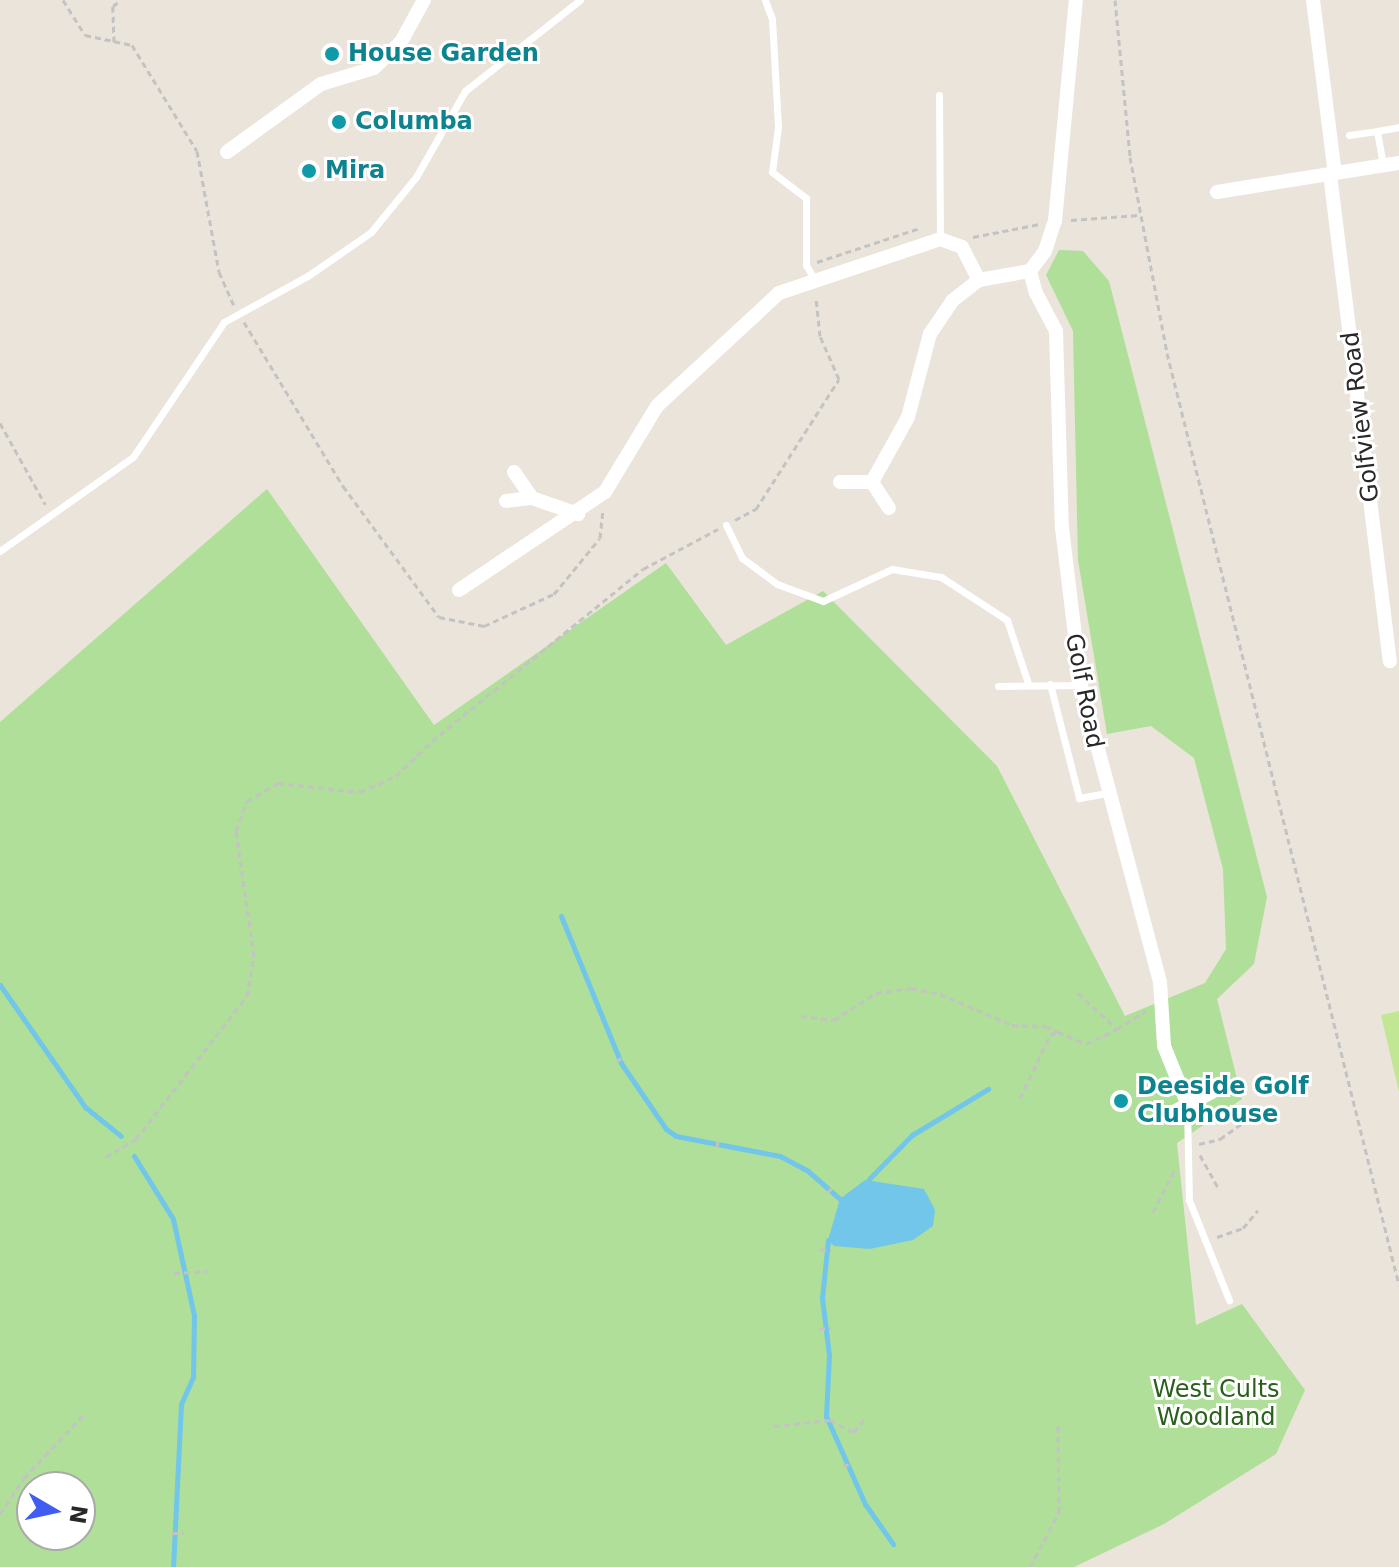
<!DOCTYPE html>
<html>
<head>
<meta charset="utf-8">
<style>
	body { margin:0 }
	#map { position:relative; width:1399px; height:1567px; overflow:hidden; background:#eae4da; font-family:"DejaVu Sans",sans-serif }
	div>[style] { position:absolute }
	.green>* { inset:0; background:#afdf98 }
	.pitch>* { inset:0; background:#c1e694 }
	.water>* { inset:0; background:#71c6e9 }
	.stream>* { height:5px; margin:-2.5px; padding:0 2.5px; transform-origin:2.5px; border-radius:2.5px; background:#71c6e9 }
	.path>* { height:3px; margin-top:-1.5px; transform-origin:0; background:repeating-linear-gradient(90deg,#c3c3c3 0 6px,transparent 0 10px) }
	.service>* { height:7px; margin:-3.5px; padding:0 3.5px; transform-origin:3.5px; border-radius:3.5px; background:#fff }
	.minor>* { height:14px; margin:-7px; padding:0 7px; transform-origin:7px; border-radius:7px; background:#fff }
	.dots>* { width:22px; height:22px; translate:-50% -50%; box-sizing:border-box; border:4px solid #fff; border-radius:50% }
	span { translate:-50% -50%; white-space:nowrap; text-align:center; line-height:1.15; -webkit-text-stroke:6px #fff; paint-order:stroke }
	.culture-label { font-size:24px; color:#0d838f; font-weight:700 }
	.left { translate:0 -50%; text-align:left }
	.street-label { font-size:24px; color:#282828 }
	.park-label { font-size:24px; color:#29611c }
	.north { position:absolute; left:16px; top:1471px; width:80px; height:80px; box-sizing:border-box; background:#fff; border:2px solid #a9a9a9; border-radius:50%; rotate:99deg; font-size:22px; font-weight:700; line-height:32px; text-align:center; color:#282828 }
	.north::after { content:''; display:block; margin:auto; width:28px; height:36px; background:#405cf2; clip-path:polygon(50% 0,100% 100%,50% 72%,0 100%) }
</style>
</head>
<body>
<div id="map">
	<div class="green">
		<div style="clip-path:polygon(evenodd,1059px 250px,1083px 251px,1109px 281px,1267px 897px,1254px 964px,1217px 999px,1242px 1099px,1177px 1143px,1196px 1325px,1242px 1304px,1305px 1390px,1276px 1454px,1164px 1524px,1074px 1567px,0 1567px,0 722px,267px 489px,434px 725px,666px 563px,726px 645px,823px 591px,997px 766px,1125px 1016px,1205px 983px,1226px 949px,1223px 869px,1194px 758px,1151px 726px,1107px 734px,1078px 560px,1073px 331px,1046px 275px,1059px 250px,32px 1487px,80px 1487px,80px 1535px,32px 1535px,32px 1487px)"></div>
	</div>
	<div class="pitch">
		<div style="clip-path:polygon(1399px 1011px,1399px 1092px,1381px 1015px)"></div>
	</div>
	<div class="water">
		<div style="clip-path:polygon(865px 1180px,924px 1189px,935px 1210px,933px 1226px,913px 1240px,870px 1249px,834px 1246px,828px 1240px,840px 1199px)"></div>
	</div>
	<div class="stream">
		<div style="left:561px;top:916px;width:159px;rotate:67.8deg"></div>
		<div style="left:621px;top:1063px;width:80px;rotate:55.7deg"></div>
		<div style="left:666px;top:1129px;width:12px;rotate:35deg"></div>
		<div style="left:676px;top:1136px;width:106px;rotate:10.9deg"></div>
		<div style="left:780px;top:1156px;width:32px;rotate:28deg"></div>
		<div style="left:808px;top:1171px;width:43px;rotate:41.2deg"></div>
		<div style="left:0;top:985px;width:149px;rotate:55.1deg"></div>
		<div style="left:85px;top:1107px;width:46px;rotate:38.9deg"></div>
		<div style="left:134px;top:1156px;width:74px;rotate:58.2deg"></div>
		<div style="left:173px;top:1219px;width:98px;rotate:77.7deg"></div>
		<div style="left:194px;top:1315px;width:62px;rotate:90.9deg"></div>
		<div style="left:193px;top:1377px;width:30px;rotate:114deg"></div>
		<div style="left:181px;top:1404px;width:163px;rotate:92.8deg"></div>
		<div style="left:869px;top:1179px;width:62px;rotate:-45.7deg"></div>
		<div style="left:912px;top:1135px;width:89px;rotate:-31.2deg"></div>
		<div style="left:828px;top:1240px;width:58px;rotate:95.9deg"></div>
		<div style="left:822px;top:1298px;width:57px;rotate:83deg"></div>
		<div style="left:829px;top:1355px;width:61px;rotate:92.8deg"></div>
		<div style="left:826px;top:1416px;width:96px;rotate:66.1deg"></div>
		<div style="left:865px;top:1504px;width:49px;rotate:55deg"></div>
	</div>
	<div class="path">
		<div style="left:63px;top:0;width:41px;rotate:57.8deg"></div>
		<div style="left:85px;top:35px;width:48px;rotate:12deg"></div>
		<div style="left:132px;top:45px;width:124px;rotate:58.5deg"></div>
		<div style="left:197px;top:151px;width:123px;rotate:79.7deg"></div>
		<div style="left:219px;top:272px;width:36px;rotate:66deg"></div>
		<div style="left:1115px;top:0;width:158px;rotate:84.5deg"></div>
		<div style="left:1130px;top:157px;width:199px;rotate:79.3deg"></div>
		<div style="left:1167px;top:353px;width:960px;rotate:76.02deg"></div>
		<div style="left:114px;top:42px;width:36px;rotate:-92deg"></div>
		<div style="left:113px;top:6px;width:10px;rotate:-37deg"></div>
		<div style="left:1071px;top:220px;width:68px;rotate:-4.2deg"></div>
		<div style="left:973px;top:237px;width:68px;rotate:-11deg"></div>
		<div style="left:817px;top:262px;width:108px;rotate:-18.3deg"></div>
		<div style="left:244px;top:322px;width:192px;rotate:58.9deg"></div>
		<div style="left:343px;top:486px;width:162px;rotate:53.8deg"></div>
		<div style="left:439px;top:617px;width:46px;rotate:11.3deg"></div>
		<div style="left:484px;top:626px;width:77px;rotate:-24.6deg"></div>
		<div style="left:554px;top:594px;width:72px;rotate:-50.6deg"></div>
		<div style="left:600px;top:538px;width:27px;rotate:-84deg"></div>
		<div style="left:0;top:423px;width:93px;rotate:60.9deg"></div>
		<div style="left:735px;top:520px;width:24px;rotate:-28deg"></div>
		<div style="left:756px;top:509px;width:154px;rotate:-57.4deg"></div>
		<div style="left:839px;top:379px;width:47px;rotate:-113.8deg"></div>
		<div style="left:820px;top:336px;width:39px;rotate:-96deg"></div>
		<div style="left:1078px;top:993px;width:53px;rotate:42.7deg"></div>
		<div style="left:1117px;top:1029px;width:34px;rotate:-32deg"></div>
		<div style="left:801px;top:1016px;width:33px;rotate:7deg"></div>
		<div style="left:834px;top:1020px;width:50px;rotate:-32.7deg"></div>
		<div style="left:876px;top:993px;width:35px;rotate:-8deg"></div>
		<div style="left:911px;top:988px;width:30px;rotate:12deg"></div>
		<div style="left:940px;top:994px;width:78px;rotate:23.3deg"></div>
		<div style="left:1012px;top:1025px;width:33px;rotate:2deg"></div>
		<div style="left:1045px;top:1026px;width:14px;rotate:25deg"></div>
		<div style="left:616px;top:1061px;width:7px;rotate:-27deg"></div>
		<div style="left:1020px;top:1098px;width:70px;rotate:-64.5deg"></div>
		<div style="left:1050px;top:1035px;width:9px;rotate:-21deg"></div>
		<div style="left:1058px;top:1032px;width:30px;rotate:23deg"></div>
		<div style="left:1086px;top:1044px;width:34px;rotate:-26deg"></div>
		<div style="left:1199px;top:1144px;width:22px;rotate:-13deg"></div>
		<div style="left:1220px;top:1139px;width:50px;rotate:-35.3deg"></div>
		<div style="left:717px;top:1147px;width:6px;rotate:-81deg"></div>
		<div style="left:1200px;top:1155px;width:37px;rotate:61deg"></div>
		<div style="left:106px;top:1157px;width:35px;rotate:-31deg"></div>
		<div style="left:136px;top:1139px;width:181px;rotate:-52.2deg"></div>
		<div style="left:247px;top:996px;width:41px;rotate:-80.1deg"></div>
		<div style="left:254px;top:956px;width:126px;rotate:-98.2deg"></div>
		<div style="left:236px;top:831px;width:32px;rotate:-70deg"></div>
		<div style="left:247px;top:801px;width:36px;rotate:-30deg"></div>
		<div style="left:278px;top:783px;width:82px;rotate:6.3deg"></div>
		<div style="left:360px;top:792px;width:39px;rotate:-24deg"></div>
		<div style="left:396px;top:776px;width:50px;rotate:-44.2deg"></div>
		<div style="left:432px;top:741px;width:272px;rotate:-39.2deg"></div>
		<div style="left:643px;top:569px;width:85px;rotate:-28.1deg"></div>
		<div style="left:828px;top:1192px;width:7px;rotate:-45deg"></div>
		<div style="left:1153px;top:1212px;width:51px;rotate:-62.9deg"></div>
		<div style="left:1217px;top:1237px;width:28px;rotate:-19deg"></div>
		<div style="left:1243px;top:1228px;width:23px;rotate:-50deg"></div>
		<div style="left:820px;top:1249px;width:11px;rotate:10deg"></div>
		<div style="left:174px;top:1273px;width:33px;rotate:-3deg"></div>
		<div style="left:819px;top:1329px;width:12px;rotate:-5deg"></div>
		<div style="left:774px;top:1426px;width:56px;rotate:-6.1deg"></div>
		<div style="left:830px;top:1420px;width:27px;rotate:27deg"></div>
		<div style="left:854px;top:1432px;width:16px;rotate:-52deg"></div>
		<div style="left:843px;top:1466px;width:6px;rotate:-18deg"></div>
		<div style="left:0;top:1514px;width:43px;rotate:-56.3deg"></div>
		<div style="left:24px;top:1478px;width:88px;rotate:-46.8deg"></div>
		<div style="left:172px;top:1533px;width:12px"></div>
		<div style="left:1030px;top:1567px;width:62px;rotate:-62.2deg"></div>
		<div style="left:1059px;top:1512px;width:88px;rotate:-90.7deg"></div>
	</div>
	<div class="service">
		<div style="left:765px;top:0;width:20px;rotate:70deg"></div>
		<div style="left:772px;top:19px;width:108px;rotate:86.8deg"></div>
		<div style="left:778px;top:127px;width:45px;rotate:97.6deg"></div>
		<div style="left:772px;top:172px;width:43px;rotate:37.4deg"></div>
		<div style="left:806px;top:198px;width:67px;rotate:90deg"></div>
		<div style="left:806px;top:265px;width:16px;rotate:60deg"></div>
		<div style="left:939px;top:95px;width:144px;rotate:89.6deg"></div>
		<div style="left:1377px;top:131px;width:22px;rotate:-10deg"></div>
		<div style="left:1349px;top:135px;width:28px;rotate:-8deg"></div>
		<div style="left:1377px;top:131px;width:36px;rotate:80deg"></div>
		<div style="left:726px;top:525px;width:37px;rotate:64deg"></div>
		<div style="left:742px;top:558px;width:44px;rotate:36.6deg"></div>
		<div style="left:777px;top:584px;width:49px;rotate:20.3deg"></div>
		<div style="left:823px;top:601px;width:76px;rotate:-24.9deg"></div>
		<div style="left:892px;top:569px;width:50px;rotate:9.3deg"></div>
		<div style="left:941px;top:577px;width:79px;rotate:33.1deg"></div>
		<div style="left:1007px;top:620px;width:66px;rotate:71.6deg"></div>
		<div style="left:0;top:551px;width:163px;rotate:-35.3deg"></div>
		<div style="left:133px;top:457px;width:163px;rotate:-56deg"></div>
		<div style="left:224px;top:322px;width:97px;rotate:-28.9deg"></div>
		<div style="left:309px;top:275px;width:75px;rotate:-34.7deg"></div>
		<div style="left:371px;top:232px;width:71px;rotate:-50.7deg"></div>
		<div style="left:416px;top:177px;width:99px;rotate:-60.3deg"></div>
		<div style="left:465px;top:91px;width:147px;rotate:-38.4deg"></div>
		<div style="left:1050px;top:684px;width:118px;rotate:75.7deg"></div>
		<div style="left:1079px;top:798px;width:27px;rotate:-10deg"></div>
		<div style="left:998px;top:686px;width:83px;rotate:-0.7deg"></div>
		<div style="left:1187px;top:1106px;width:94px;rotate:88.8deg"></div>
		<div style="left:1189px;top:1200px;width:108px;rotate:68.2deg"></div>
	</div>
	<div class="minor">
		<div style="left:1313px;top:0;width:174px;rotate:82.8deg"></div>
		<div style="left:227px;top:152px;width:116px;rotate:-35.9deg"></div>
		<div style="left:321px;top:84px;width:55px;rotate:-16.8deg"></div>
		<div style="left:374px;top:68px;width:37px;rotate:-44deg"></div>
		<div style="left:401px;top:42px;width:48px;rotate:-61.3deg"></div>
		<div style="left:1330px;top:174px;width:491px;rotate:83deg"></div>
		<div style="left:1217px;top:192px;width:184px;rotate:-9.1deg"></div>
		<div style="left:1030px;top:271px;width:23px;rotate:75deg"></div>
		<div style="left:1036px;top:293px;width:43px;rotate:62.2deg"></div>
		<div style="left:1056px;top:331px;width:197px;rotate:88.3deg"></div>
		<div style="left:1062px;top:528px;width:158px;rotate:83.1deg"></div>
		<div style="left:1081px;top:685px;width:307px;rotate:75.1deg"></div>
		<div style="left:1160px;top:982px;width:64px;rotate:86.4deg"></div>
		<div style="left:1164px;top:1046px;width:61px;rotate:68deg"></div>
		<div style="left:514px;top:472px;width:32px;rotate:55deg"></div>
		<div style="left:532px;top:498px;width:49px;rotate:19.2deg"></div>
		<div style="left:840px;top:482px;width:32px"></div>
		<div style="left:872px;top:482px;width:31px;rotate:57deg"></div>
		<div style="left:872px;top:482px;width:74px;rotate:-61deg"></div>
		<div style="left:908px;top:417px;width:86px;rotate:-75.2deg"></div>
		<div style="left:930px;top:334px;width:40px;rotate:-56deg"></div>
		<div style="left:952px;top:301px;width:34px;rotate:-38deg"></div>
		<div style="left:979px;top:280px;width:52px;rotate:-10deg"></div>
		<div style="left:1030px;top:271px;width:25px;rotate:-53deg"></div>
		<div style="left:1045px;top:251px;width:32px;rotate:-72deg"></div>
		<div style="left:1055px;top:221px;width:222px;rotate:-84.6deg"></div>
		<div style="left:506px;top:501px;width:26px;rotate:-7deg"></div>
		<div style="left:459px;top:590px;width:176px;rotate:-33.9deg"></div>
		<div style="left:605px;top:492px;width:100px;rotate:-58.8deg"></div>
		<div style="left:657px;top:406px;width:166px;rotate:-42.8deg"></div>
		<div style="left:779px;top:293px;width:170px;rotate:-18.5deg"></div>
		<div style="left:940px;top:239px;width:23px;rotate:20deg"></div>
		<div style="left:962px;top:247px;width:37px;rotate:63deg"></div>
		<div style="left:1168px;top:1115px;width:52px;rotate:-27.6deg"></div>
	</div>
	<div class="dots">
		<div style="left:332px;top:54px;background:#0f9aa8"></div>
		<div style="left:339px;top:122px;background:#0f9aa8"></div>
		<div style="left:309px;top:171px;background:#0f9aa8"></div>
		<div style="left:1121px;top:1101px;background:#0f9aa8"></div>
	</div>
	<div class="culture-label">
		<span class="left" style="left:348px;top:54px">House Garden</span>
		<span class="left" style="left:355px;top:122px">Columba</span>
		<span class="left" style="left:325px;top:171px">Mira</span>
		<span class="left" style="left:1137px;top:1101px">Deeside Golf<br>Clubhouse</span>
	</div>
	<div class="street-label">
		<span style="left:1361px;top:417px;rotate:-97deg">Golfview Road</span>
		<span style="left:1084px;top:691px;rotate:79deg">Golf Road</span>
	</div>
	<div class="park-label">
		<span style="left:1216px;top:1404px">West Cults<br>Woodland</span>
	</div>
	<div class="north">N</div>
</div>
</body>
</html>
